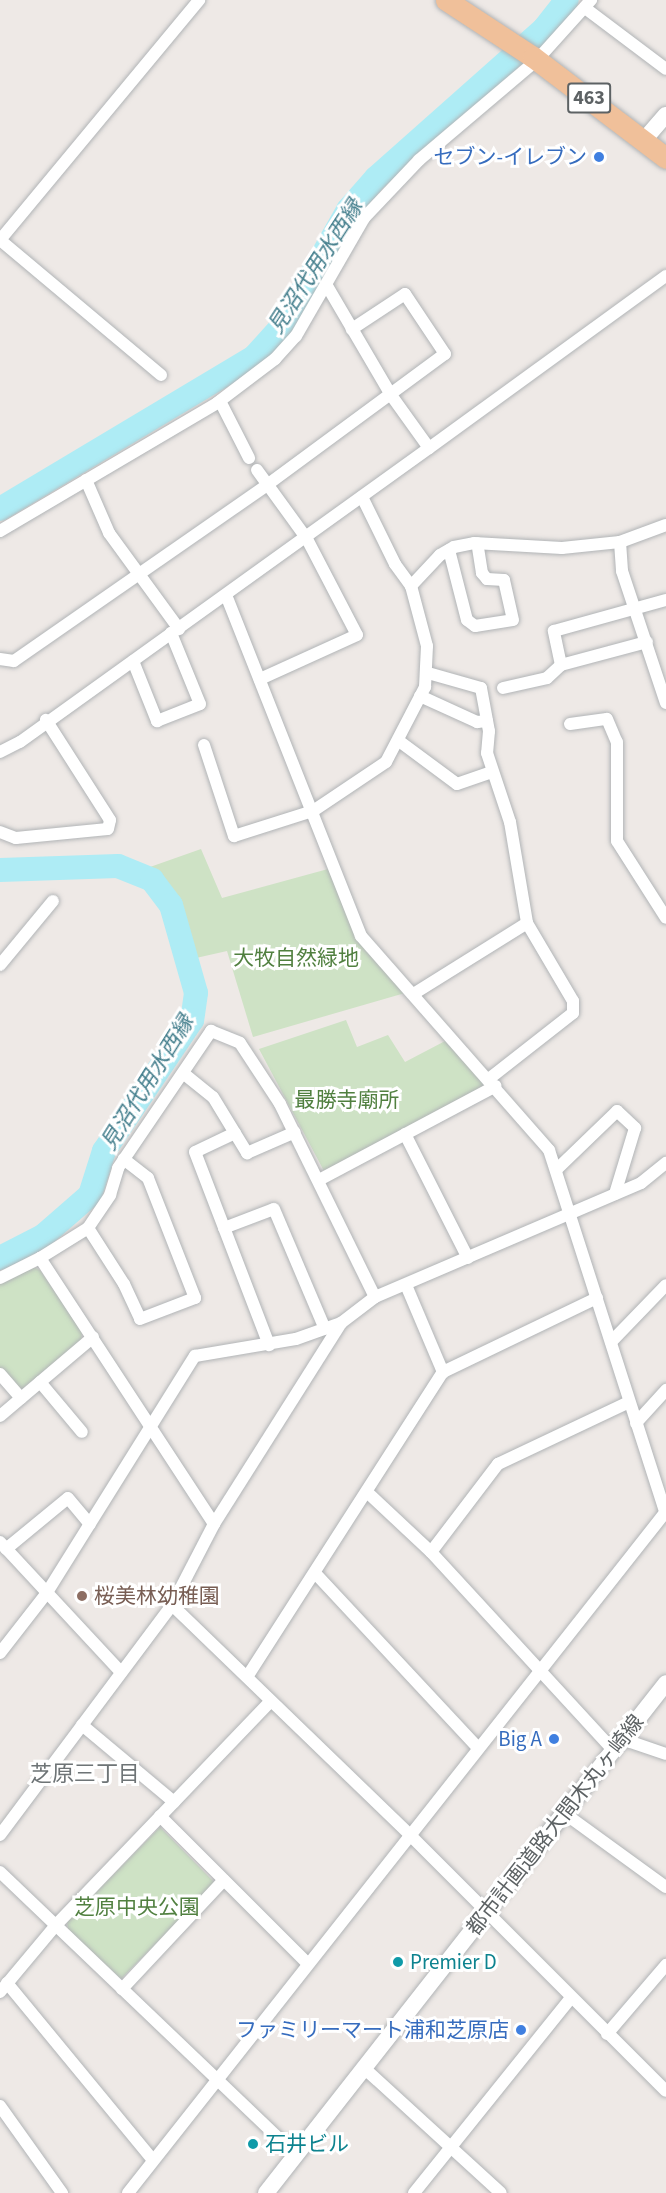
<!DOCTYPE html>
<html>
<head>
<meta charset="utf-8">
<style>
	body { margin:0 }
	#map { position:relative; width:666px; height:2193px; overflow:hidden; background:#eee9e6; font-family:"Source Sans 3","Noto Sans JP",sans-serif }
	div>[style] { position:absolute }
	.green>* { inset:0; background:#cee2c5 }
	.river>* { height:24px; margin:-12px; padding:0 12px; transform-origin:12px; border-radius:12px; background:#aeecf5 }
	.roads { filter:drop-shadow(0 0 2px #b1b4b6) drop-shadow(0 0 2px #b1b4b6) }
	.street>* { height:12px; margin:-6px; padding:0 6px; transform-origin:6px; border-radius:6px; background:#fff }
	.secondary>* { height:16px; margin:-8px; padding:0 8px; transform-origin:8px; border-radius:8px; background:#fff }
	.highway>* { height:21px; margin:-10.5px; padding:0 10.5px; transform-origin:10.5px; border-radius:10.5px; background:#f0c09a }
	.dots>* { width:16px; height:16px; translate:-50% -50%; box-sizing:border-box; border:3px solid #fff; border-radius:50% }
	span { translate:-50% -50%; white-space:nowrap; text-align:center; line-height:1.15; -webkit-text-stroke:6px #fff; paint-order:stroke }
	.shield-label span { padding:2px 4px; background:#fff; border:2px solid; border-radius:4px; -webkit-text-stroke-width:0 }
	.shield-label { font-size:20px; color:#5d6264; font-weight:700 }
	.shop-label { font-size:21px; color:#366cbe }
	.right { translate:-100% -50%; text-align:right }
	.park-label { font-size:21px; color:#518040 }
	.education-label { font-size:21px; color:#785e54 }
	.left { translate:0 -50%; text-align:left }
	.street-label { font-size:21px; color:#5d6264 }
	.culture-label { font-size:21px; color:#0d838f }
	.water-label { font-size:22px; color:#437e8c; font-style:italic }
	.neighbourhood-label { font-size:22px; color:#6e7476 }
</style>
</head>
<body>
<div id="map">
	<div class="green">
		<div style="clip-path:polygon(201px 849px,222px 898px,328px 869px,353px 930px,405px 993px,253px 1037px,227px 951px,196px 958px,181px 909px,150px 867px)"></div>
		<div style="clip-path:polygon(346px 1020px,357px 1047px,388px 1035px,405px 1062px,447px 1040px,486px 1085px,324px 1171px,259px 1049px)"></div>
		<div style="clip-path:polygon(33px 1267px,40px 1270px,82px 1332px,81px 1340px,21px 1390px,0 1371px,0 1283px)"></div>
		<div style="clip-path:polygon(160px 1827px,215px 1883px,121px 1979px,68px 1929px,67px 1922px)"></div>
	</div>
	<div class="river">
		<div style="left:0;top:509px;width:296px;rotate:-30.9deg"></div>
		<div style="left:254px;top:357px;width:43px;rotate:-47.8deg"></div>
		<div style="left:283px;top:325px;width:132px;rotate:-60.5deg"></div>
		<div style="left:348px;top:210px;width:43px;rotate:-48.8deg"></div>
		<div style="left:376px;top:178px;width:225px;rotate:-41.6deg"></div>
		<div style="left:544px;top:29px;width:37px;rotate:-52deg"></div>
		<div style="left:0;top:870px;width:118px;rotate:-1.9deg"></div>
		<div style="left:118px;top:866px;width:37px;rotate:22deg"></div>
		<div style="left:152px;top:880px;width:31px;rotate:53deg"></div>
		<div style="left:171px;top:905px;width:91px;rotate:74.1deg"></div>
		<div style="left:196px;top:993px;width:27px;rotate:98deg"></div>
		<div style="left:192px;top:1020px;width:158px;rotate:123.9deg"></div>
		<div style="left:104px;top:1151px;width:46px;rotate:107.7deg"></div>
		<div style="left:90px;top:1195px;width:62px;rotate:138.9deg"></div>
		<div style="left:43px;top:1236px;width:48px;rotate:152.9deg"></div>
	</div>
	<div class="roads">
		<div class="street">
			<div style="left:585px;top:8px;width:101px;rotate:37deg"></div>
			<div style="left:161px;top:375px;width:210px;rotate:-140deg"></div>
			<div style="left:0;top:240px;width:312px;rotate:-50.3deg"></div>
			<div style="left:220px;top:401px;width:64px;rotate:63deg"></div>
			<div style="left:429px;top:448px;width:293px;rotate:-36deg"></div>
			<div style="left:257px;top:470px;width:85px;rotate:54.1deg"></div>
			<div style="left:307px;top:539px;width:108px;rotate:62.5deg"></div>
			<div style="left:357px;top:635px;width:107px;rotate:155.6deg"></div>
			<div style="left:86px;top:480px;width:58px;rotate:66.5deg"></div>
			<div style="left:109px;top:533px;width:119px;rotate:53.9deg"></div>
			<div style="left:0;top:531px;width:252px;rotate:-30.5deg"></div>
			<div style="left:217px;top:403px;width:73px;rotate:-37.2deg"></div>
			<div style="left:275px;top:359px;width:31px;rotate:-48deg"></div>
			<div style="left:296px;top:336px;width:136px;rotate:-60deg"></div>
			<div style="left:364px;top:218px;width:80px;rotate:-46.5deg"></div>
			<div style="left:419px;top:160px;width:155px;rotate:-40.3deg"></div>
			<div style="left:537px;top:60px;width:81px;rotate:-48deg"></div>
			<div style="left:620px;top:542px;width:29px;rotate:86deg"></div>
			<div style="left:622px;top:571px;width:139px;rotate:71.6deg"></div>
			<div style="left:449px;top:550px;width:72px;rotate:75.6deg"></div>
			<div style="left:467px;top:620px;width:10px;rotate:37deg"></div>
			<div style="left:475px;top:626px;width:38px;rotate:-9deg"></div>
			<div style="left:513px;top:620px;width:41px;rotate:-102.7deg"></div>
			<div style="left:504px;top:580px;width:17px;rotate:-177deg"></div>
			<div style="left:487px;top:579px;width:8px;rotate:-130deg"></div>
			<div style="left:482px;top:573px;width:30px;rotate:-99deg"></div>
			<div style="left:411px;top:586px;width:42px;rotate:-46.9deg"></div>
			<div style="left:440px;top:555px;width:16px;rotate:-30deg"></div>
			<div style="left:454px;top:547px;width:20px;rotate:-11deg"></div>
			<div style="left:474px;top:543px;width:88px;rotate:3.3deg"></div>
			<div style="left:562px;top:548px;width:58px;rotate:-5.9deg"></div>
			<div style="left:620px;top:542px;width:49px;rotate:-20.3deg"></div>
			<div style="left:226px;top:595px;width:367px;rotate:68.4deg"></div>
			<div style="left:361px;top:936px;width:285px;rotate:48.7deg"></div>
			<div style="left:549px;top:1150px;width:383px;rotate:72.2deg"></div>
			<div style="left:0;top:659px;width:14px;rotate:8deg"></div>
			<div style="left:14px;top:661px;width:308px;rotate:-34.8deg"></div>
			<div style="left:267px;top:485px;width:221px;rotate:-36.4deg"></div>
			<div style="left:445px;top:354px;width:72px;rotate:-123.7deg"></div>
			<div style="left:405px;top:294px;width:64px;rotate:146.6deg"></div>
			<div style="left:133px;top:661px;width:65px;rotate:68.2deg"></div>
			<div style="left:157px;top:721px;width:46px;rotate:-21.6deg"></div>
			<div style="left:200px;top:704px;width:77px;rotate:-112.2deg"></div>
			<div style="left:561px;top:665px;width:35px;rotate:-102deg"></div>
			<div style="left:554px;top:631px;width:116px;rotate:-15.5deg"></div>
			<div style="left:428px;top:673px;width:55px;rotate:15.8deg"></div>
			<div style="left:481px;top:688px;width:44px;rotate:79.5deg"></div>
			<div style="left:489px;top:731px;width:22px;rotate:95deg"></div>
			<div style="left:487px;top:753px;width:73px;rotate:71.6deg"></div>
			<div style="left:510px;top:822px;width:102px;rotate:80.4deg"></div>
			<div style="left:527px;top:923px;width:91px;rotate:59.5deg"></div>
			<div style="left:573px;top:1001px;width:12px;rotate:90deg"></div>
			<div style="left:573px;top:1013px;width:105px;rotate:141.9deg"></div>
			<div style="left:503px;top:688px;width:45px;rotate:-12.8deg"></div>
			<div style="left:547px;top:678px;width:19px;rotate:-43deg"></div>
			<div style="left:561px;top:665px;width:89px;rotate:-15deg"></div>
			<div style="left:420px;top:696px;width:63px;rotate:24.5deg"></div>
			<div style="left:477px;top:722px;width:10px;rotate:-6deg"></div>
			<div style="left:570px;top:724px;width:37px;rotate:-8deg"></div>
			<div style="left:607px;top:719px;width:25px;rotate:67deg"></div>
			<div style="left:617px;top:742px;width:99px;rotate:90deg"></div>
			<div style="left:617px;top:841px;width:91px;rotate:57.5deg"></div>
			<div style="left:399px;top:741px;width:72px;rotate:36.6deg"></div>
			<div style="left:457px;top:784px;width:36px;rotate:-19deg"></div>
			<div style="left:204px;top:745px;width:96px;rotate:71.8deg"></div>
			<div style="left:234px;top:836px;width:83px;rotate:-17.6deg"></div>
			<div style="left:313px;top:811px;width:88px;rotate:-33.9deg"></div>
			<div style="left:386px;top:762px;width:85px;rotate:-62.5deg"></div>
			<div style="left:425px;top:687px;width:41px;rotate:-87.2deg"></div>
			<div style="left:427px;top:646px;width:62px;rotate:-104.9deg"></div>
			<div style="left:411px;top:586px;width:27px;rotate:-126deg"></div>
			<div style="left:395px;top:564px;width:75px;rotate:-116.2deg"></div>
			<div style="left:0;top:752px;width:22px;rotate:-27deg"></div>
			<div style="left:20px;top:742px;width:504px;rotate:-35.71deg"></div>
			<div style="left:429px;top:448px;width:65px;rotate:-125.6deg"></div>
			<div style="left:391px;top:395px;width:126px;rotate:-120.4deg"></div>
			<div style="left:0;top:832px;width:17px;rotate:21deg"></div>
			<div style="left:16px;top:838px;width:92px;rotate:-5.6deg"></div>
			<div style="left:108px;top:829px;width:9px;rotate:-77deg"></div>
			<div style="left:110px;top:820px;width:119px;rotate:-122.6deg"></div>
			<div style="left:0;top:965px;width:83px;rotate:-50.4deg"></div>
			<div style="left:415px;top:993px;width:132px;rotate:-32deg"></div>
			<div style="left:183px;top:1073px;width:38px;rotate:39deg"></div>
			<div style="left:213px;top:1097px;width:66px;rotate:58.7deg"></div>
			<div style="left:247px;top:1153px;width:52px;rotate:-23.6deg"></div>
			<div style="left:235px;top:1133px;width:44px;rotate:154.6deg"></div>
			<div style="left:195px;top:1152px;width:207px;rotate:69deg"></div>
			<div style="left:405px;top:1134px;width:139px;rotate:63.1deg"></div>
			<div style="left:556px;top:1170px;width:85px;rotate:-44deg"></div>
			<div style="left:617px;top:1111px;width:25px;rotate:43deg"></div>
			<div style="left:635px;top:1128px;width:69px;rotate:106.9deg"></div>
			<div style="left:319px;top:1180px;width:200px;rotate:-28deg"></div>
			<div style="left:88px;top:1228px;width:67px;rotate:57.3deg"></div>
			<div style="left:124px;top:1284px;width:38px;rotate:65deg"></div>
			<div style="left:140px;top:1319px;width:59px;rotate:-20.9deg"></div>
			<div style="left:195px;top:1298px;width:129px;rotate:-111.4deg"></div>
			<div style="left:148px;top:1178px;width:31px;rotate:-142deg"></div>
			<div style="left:224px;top:1228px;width:53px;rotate:-20.8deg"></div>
			<div style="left:274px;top:1209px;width:130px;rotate:67deg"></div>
			<div style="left:40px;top:1258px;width:318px;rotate:56.8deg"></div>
			<div style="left:0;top:1278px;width:45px;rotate:-26.6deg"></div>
			<div style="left:40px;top:1258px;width:57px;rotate:-32deg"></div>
			<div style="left:88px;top:1228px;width:40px;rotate:-56deg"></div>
			<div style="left:110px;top:1195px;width:28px;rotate:-73deg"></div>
			<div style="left:118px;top:1168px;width:166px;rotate:-55.8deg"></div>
			<div style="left:211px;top:1031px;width:31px;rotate:22deg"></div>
			<div style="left:240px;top:1043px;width:73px;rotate:56.7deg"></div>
			<div style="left:280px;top:1104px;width:215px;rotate:63.8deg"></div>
			<div style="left:406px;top:1285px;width:95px;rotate:67deg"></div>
			<div style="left:611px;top:1342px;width:79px;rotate:-46deg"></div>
			<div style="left:0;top:1374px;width:32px;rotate:49deg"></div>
			<div style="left:40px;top:1382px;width:65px;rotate:50deg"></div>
			<div style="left:0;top:1416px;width:122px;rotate:-40.3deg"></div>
			<div style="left:636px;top:1423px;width:45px;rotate:-47.7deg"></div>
			<div style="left:368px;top:1493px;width:86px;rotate:43.1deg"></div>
			<div style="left:431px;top:1552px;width:269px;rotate:47.4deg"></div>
			<div style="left:0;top:1542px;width:178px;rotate:47.1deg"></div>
			<div style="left:6px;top:1549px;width:80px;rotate:-39.4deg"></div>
			<div style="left:68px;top:1498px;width:34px;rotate:50deg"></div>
			<div style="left:431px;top:1552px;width:111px;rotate:-52.7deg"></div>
			<div style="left:498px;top:1464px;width:145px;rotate:-25.3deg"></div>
			<div style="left:315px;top:1573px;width:239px;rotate:47deg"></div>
			<div style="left:172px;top:1605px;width:330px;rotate:44deg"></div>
			<div style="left:409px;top:1834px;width:363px;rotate:45deg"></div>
			<div style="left:0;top:1653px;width:75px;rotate:-52.1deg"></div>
			<div style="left:46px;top:1594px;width:281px;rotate:-58deg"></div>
			<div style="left:195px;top:1356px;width:102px;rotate:-9.6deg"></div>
			<div style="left:296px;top:1339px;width:48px;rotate:-19.6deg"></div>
			<div style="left:341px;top:1323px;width:43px;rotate:-37.4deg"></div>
			<div style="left:375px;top:1297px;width:289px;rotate:-23.2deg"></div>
			<div style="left:641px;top:1183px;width:32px;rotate:-39deg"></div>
			<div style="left:247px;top:1677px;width:363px;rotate:-57.3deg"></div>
			<div style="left:443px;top:1372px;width:171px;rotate:-25.7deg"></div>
			<div style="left:82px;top:1725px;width:120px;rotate:39.9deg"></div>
			<div style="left:622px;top:1739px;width:46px;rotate:18.8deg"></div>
			<div style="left:564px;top:1813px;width:126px;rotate:36deg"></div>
			<div style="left:160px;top:1816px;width:208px;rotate:45deg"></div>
			<div style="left:0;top:1835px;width:287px;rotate:-53.2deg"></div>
			<div style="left:172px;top:1605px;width:91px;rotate:-62.6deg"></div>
			<div style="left:214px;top:1524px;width:238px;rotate:-57.7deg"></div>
			<div style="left:0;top:1872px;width:410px;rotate:43.7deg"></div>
			<div style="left:7px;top:1983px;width:229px;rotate:50.5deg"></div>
			<div style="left:122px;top:1989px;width:149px;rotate:-46.9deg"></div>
			<div style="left:0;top:1992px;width:87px;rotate:-50.1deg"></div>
			<div style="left:56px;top:1925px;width:310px;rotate:-46.2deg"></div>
			<div style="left:607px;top:2034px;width:91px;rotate:-49.5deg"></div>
			<div style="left:364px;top:2068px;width:185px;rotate:42.4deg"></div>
			<div style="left:0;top:2106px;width:107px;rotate:54.5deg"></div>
			<div style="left:128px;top:2193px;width:865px;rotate:-51.71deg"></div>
			<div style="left:414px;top:2193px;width:250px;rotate:-51.2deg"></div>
		</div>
		<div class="secondary">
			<div style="left:644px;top:140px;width:33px;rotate:-49deg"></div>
			<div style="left:266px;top:2193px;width:648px;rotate:-51.89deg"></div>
		</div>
		<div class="highway">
			<div style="left:446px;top:0;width:104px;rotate:33.2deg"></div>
			<div style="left:533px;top:57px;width:167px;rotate:37.2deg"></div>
		</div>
	</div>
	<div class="dots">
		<div style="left:599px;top:157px;background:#3f7fe0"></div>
		<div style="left:82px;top:1596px;background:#8d6e63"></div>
		<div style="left:554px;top:1739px;background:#3f7fe0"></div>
		<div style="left:398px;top:1962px;background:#0f9aa8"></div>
		<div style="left:521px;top:2030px;background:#3f7fe0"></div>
		<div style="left:253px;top:2144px;background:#0f9aa8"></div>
	</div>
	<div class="shield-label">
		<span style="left:589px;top:98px">463</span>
	</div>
	<div class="shop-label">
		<span class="right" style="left:587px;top:157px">セブン-イレブン</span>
		<span class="right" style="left:542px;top:1739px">Big A</span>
		<span class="right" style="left:509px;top:2030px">ファミリーマート浦和芝原店</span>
	</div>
	<div class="park-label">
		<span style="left:296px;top:958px">大牧自然緑地</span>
		<span style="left:347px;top:1100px">最勝寺廟所</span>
		<span style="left:137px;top:1907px">芝原中央公園</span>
	</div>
	<div class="education-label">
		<span class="left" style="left:94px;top:1596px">桜美林幼稚園</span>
	</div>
	<div class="street-label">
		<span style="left:555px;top:1825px;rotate:-52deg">都市計画道路大間木丸ヶ崎線</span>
	</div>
	<div class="culture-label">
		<span class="left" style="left:410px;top:1962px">Premier D</span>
		<span class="left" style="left:265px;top:2144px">石井ビル</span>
	</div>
	<div class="water-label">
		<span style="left:316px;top:267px;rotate:-57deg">見沼代用水西縁</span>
		<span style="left:148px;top:1083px;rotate:-58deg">見沼代用水西縁</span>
	</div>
	<div class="neighbourhood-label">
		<span style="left:85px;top:1775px">芝原三丁目</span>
	</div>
</div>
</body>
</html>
